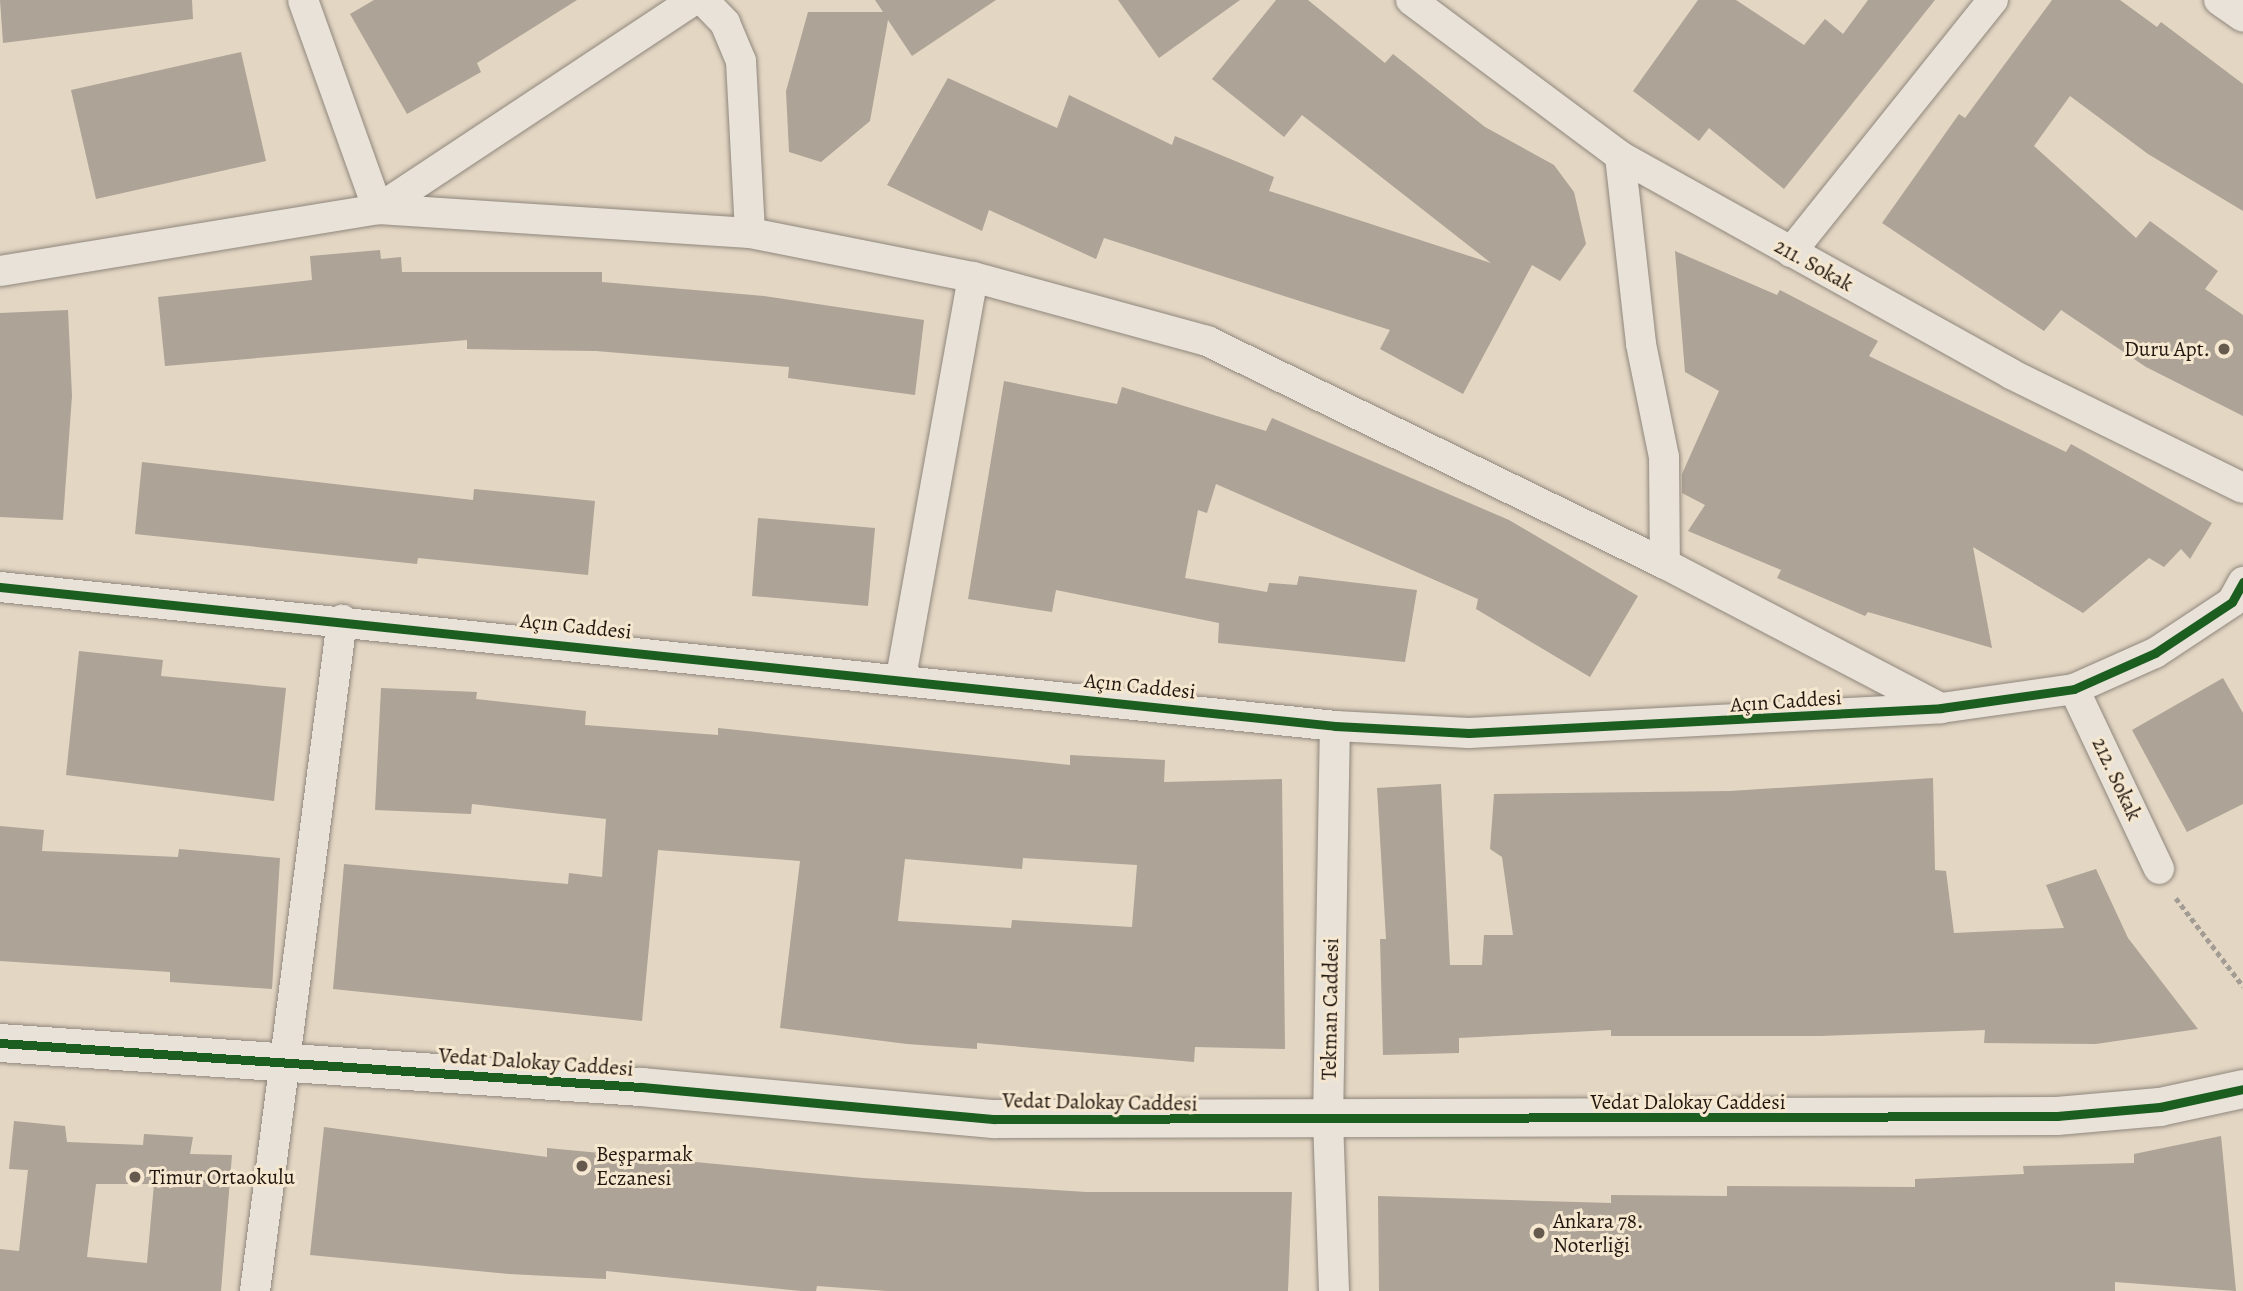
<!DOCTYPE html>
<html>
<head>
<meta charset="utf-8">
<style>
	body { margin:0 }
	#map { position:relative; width:2243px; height:1291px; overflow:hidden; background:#e3d6c3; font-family:Alegreya,serif }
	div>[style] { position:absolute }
	.building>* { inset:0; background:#ada396 }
	.path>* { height:4.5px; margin-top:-2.25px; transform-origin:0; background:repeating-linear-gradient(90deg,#a29c94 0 5px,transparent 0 8.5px) }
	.roads { filter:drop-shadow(0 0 2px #90877c) drop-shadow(0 0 2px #90877c) }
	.street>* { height:30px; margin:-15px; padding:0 15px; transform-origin:15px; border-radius:15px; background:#e8e2d8 }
	.secondary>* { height:38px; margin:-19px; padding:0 19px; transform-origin:19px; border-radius:19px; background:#e8e2d8 }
	.cycleway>* { height:9px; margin:-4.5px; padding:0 4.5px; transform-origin:4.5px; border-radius:4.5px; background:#1b5e20 }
	.dots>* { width:19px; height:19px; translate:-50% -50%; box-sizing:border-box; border:4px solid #f5e7d0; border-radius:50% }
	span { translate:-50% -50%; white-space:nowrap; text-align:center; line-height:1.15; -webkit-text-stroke:6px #f5e7d0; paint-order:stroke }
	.street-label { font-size:21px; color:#21170e }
	.poi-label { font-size:21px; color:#21170e }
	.right { translate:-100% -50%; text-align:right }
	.left { translate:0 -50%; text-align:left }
</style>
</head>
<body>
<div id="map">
	<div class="building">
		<div style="clip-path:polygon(0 0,192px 0,193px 19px,3px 43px)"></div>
		<div style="clip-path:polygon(374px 0,577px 0,477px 63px,481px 72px,407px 114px,350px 14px)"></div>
		<div style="clip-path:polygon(875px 0,996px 0,912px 56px,888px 20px,870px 121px,821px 162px,789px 152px,786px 91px,808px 12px,883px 12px)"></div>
		<div style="clip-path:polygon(1118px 0,1240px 0,1159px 58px)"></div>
		<div style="clip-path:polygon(1276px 0,1308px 0,1385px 63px,1393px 54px,1485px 127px,1554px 165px,1574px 192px,1586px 244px,1560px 281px,1532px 265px,1463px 394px,1380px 349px,1390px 330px,1104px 238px,1096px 259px,989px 210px,982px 231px,887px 185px,948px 78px,1057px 128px,1069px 95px,1172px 145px,1175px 136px,1274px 177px,1269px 191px,1491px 263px,1302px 115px,1284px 137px,1212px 79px)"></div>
		<div style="clip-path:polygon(1698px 0,1736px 0,1804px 45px,1825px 19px,1843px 34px,1868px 0,1935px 0,1784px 189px,1709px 128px,1699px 141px,1633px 91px)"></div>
		<div style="clip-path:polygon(2052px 0,2120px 0,2157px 27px,2161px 22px,2243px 84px,2243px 211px,2148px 154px,2070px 96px,2034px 146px,2136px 238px,2150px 221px,2218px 271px,2205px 289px,2243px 315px,2243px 416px,2146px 367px,2061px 310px,2044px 331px,1882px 223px,1959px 114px,1965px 118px)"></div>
		<div style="clip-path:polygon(241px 52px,266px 161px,96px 199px,71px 90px)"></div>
		<div style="clip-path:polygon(380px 250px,381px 259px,401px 257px,402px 272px,602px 272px,602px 282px,764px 296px,924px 320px,915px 395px,788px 378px,789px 367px,596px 351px,467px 349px,467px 340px,165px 366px,158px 297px,312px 280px,310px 256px)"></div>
		<div style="clip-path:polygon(1675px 251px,1777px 295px,1780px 290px,1878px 341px,1869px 356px,2066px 452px,2071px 444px,2212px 523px,2190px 559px,2181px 549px,2164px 567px,2149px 558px,2083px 613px,1973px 547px,1992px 648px,1868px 612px,1865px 616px,1777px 578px,1781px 570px,1688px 531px,1705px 505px,1682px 493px,1682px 474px,1719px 391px,1685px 372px)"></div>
		<div style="clip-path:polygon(68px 310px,72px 396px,63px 520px,0 517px,0 313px)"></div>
		<div style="clip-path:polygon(1004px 381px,1117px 404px,1122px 387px,1266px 431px,1272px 418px,1509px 520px,1638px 596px,1590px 677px,1476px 609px,1478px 599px,1216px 484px,1207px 513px,1198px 510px,1185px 578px,1267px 592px,1269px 583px,1297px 585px,1299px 576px,1417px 590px,1405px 662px,1218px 643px,1219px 623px,1056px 590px,1052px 612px,968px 599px)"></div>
		<div style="clip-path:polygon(142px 462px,473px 500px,474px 489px,595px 501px,588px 575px,418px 558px,417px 564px,135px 534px)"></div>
		<div style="clip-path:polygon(758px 518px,875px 528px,868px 606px,752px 596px)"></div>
		<div style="clip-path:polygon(79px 651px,163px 660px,161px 676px,286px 688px,274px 801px,66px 775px)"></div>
		<div style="clip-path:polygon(2223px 678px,2243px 713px,2243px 804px,2187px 832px,2132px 730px)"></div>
		<div style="clip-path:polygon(evenodd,381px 688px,477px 692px,476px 699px,586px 711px,585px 725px,718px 735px,718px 728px,1070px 765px,1070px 755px,1165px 760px,1164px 782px,1282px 779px,1285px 1049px,1195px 1047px,1194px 1062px,977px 1043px,977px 1049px,907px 1044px,780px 1028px,800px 861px,658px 850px,642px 1021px,333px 989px,344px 864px,568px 884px,569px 873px,602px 877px,606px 819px,472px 804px,471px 814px,375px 810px,381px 688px,1023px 858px,1137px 865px,1132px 927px,1012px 920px,1011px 928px,898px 921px,905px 859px,1022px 869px,1023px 858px)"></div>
		<div style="clip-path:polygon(1933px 778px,1935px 870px,1946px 871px,1954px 933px,2064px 928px,2046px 885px,2096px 869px,2128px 938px,2198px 1029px,2096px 1044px,1984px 1043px,1985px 1030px,1820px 1036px,1611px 1036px,1611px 1030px,1459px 1038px,1459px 1053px,1383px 1055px,1380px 939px,1386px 939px,1377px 788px,1441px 784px,1450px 965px,1482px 965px,1484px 935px,1513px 935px,1502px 857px,1490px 849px,1494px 794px,1730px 791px)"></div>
		<div style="clip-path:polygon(0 826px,44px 830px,42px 851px,178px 857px,179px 849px,280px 858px,272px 989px,170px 982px,170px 972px,0 961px)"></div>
		<div style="clip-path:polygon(evenodd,14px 1121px,65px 1126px,67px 1142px,143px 1145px,144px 1134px,193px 1137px,190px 1154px,232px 1155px,221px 1291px,0 1291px,0 1249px,19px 1251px,28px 1170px,9px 1169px,14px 1121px,96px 1184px,154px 1184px,147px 1263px,87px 1257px,96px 1184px)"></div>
		<div style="clip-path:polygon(324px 1127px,547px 1157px,547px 1148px,863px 1178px,1086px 1192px,1292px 1192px,1288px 1291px,887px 1291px,817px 1286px,816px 1291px,801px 1291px,606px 1271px,606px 1279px,509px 1274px,310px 1255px)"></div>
		<div style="clip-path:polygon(2221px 1136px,2236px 1291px,2115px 1282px,2115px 1291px,1379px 1291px,1378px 1196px,1611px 1203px,1611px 1195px,1727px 1196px,1727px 1186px,1915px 1187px,1915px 1179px,2024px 1174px,2023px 1166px,2134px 1163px,2134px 1154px)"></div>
	</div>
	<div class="path">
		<div style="left:2176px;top:898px;width:111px;rotate:52.7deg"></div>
	</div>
	<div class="roads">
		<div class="street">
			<div style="left:303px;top:0;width:222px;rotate:70.3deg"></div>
			<div style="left:378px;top:209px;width:373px;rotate:3.7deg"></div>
			<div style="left:750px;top:233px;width:227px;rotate:11.2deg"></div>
			<div style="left:973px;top:277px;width:243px;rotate:15.3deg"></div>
			<div style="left:1207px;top:341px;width:509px;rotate:25.96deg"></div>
			<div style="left:1665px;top:564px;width:311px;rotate:27.6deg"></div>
			<div style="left:703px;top:0;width:32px;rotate:46deg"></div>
			<div style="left:725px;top:23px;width:41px;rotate:67.2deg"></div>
			<div style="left:741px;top:61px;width:172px;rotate:87deg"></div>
			<div style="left:1411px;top:0;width:261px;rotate:36.7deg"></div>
			<div style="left:1620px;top:156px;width:448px;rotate:29.1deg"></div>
			<div style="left:2011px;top:374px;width:258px;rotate:26.2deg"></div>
			<div style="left:2219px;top:0;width:29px;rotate:35deg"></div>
			<div style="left:1620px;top:156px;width:189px;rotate:83.6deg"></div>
			<div style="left:1641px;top:344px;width:115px;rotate:78.5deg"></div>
			<div style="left:1664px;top:457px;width:107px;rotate:89.5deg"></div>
			<div style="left:1791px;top:252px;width:323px;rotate:-51.3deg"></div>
			<div style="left:0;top:271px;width:383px;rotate:-9.3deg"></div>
			<div style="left:378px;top:209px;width:379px;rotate:-33.5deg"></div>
			<div style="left:0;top:587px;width:1342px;rotate:5.94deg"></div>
			<div style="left:1335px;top:726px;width:134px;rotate:3deg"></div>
			<div style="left:1469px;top:733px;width:473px;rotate:-3deg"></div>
			<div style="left:1941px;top:708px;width:134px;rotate:-8.1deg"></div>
			<div style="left:2074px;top:689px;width:89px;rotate:-24deg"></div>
			<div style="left:2155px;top:653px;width:92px;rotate:-33.5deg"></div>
			<div style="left:2232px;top:602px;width:23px;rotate:-61deg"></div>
			<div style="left:901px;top:677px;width:406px;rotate:-79.8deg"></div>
			<div style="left:2074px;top:689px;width:199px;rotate:64.7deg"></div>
			<div style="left:255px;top:1291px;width:677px;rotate:-82.61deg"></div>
			<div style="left:1334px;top:1291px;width:169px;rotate:-92deg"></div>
			<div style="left:1328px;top:1122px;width:396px;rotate:-89deg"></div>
		</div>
		<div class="secondary">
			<div style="left:0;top:1043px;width:643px;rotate:3.93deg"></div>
			<div style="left:641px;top:1087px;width:354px;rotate:5.2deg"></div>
			<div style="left:994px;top:1119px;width:1063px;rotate:-0.16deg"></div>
			<div style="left:2057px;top:1116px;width:103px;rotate:-5deg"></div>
			<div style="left:2160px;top:1107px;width:85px;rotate:-12.2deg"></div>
		</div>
	</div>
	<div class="cycleway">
		<div style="left:0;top:587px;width:1342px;rotate:5.94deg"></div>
		<div style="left:1335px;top:726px;width:134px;rotate:3deg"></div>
		<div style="left:1469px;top:733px;width:473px;rotate:-3deg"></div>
		<div style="left:1941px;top:708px;width:134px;rotate:-8.1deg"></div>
		<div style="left:2074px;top:689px;width:89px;rotate:-24deg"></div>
		<div style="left:2155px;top:653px;width:92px;rotate:-33.5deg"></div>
		<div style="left:2232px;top:602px;width:23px;rotate:-61deg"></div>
		<div style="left:0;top:1043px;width:643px;rotate:3.93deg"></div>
		<div style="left:641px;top:1087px;width:354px;rotate:5.2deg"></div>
		<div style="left:994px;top:1119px;width:1063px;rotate:-0.16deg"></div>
		<div style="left:2057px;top:1116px;width:103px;rotate:-5deg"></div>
		<div style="left:2160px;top:1107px;width:85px;rotate:-12.2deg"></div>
	</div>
	<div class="dots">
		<div style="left:2224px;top:349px;background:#655a4d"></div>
		<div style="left:582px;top:1166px;background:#655a4d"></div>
		<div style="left:135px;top:1177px;background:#655a4d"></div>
		<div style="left:1539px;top:1233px;background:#655a4d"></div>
	</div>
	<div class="street-label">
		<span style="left:1814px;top:265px;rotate:29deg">211. Sokak</span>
		<span style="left:576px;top:626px;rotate:6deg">Açın Caddesi</span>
		<span style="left:1140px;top:686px;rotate:6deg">Açın Caddesi</span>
		<span style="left:1786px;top:701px;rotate:-4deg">Açın Caddesi</span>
		<span style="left:2117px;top:779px;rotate:65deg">212. Sokak</span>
		<span style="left:1330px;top:1009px;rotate:-89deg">Tekman Caddesi</span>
		<span style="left:536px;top:1062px;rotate:4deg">Vedat Dalokay Caddesi</span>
		<span style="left:1100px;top:1102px;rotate:1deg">Vedat Dalokay Caddesi</span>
		<span style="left:1688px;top:1102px">Vedat Dalokay Caddesi</span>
	</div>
	<div class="poi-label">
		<span class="right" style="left:2210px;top:349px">Duru Apt.</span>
		<span class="left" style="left:596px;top:1166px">Beşparmak<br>Eczanesi</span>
		<span class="left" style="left:149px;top:1177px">Timur Ortaokulu</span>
		<span class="left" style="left:1553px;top:1233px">Ankara 78.<br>Noterliği</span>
	</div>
</div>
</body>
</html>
